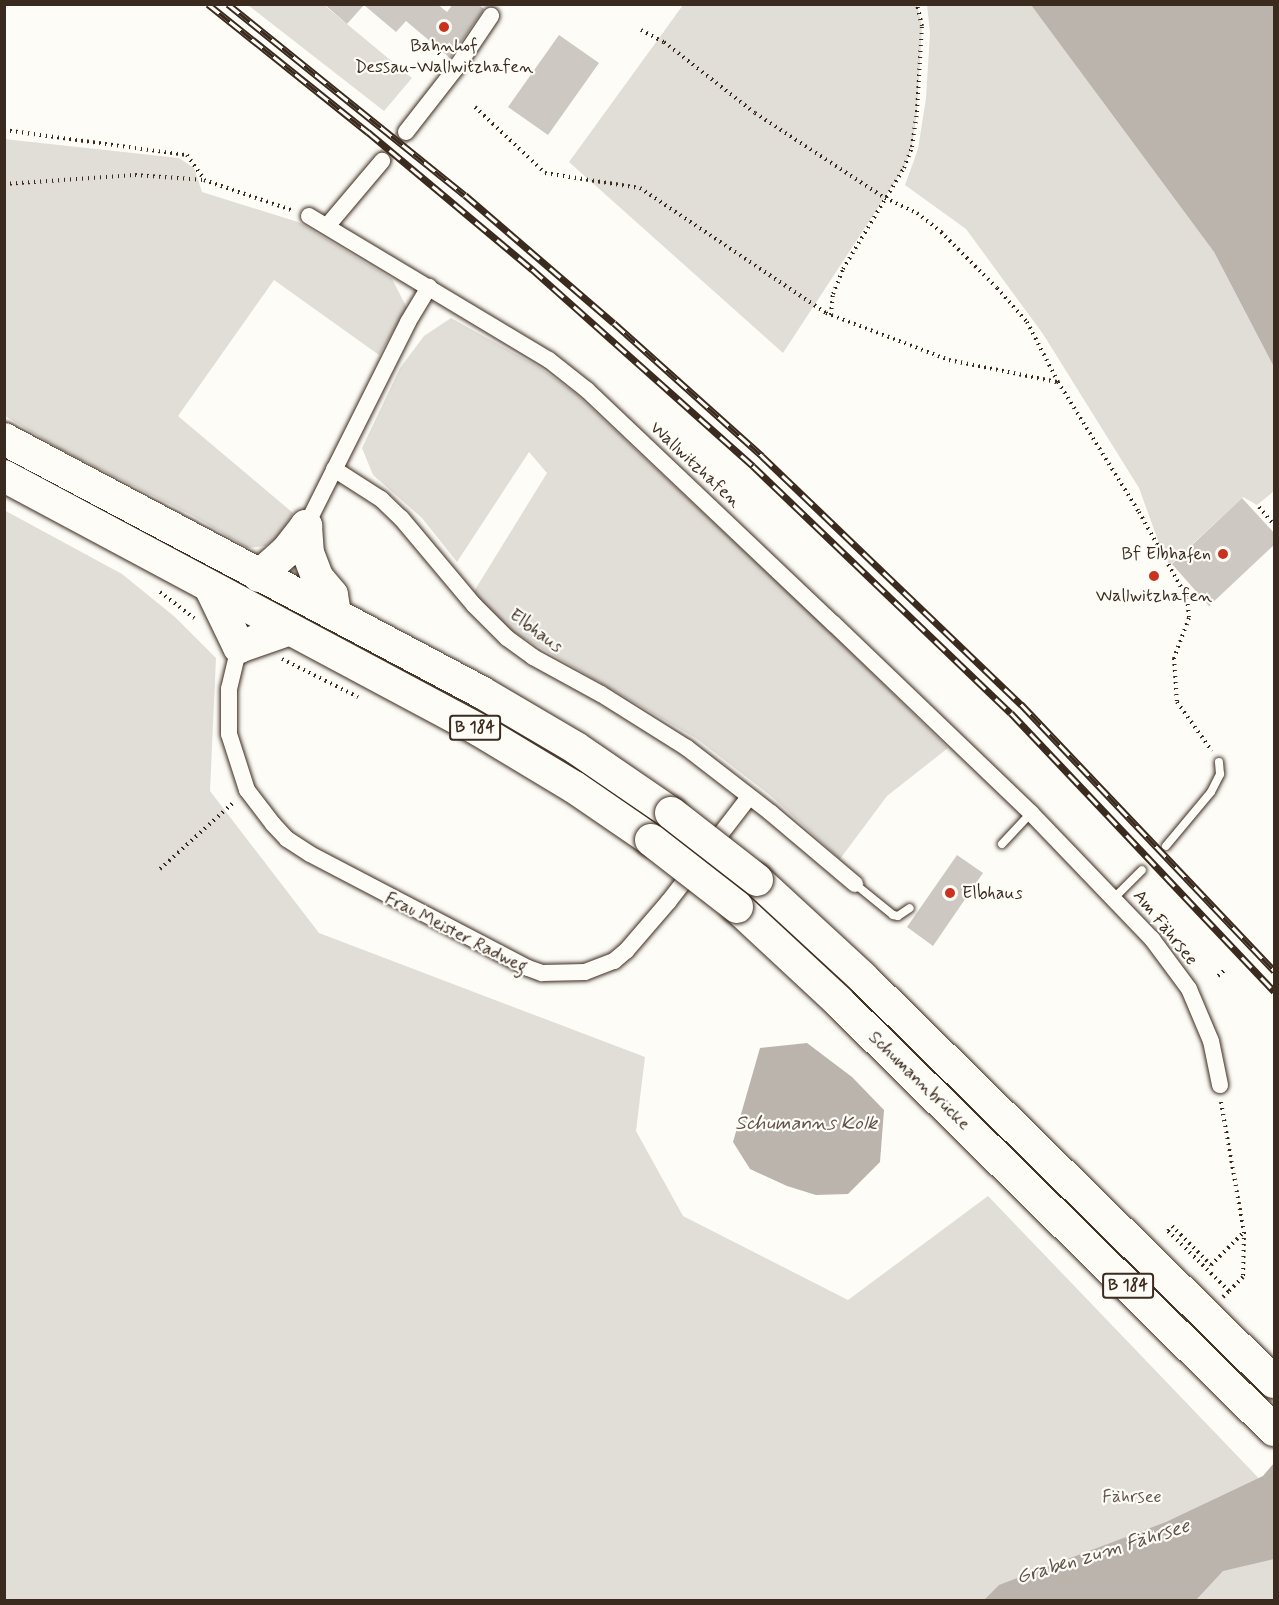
<!DOCTYPE html>
<html>
<head>
<meta charset="utf-8">
<style>
	body { margin:0 }
	#map { position:relative; width:1279px; height:1605px; overflow:hidden; background:#fdfcf7; font-family:Mynerve,sans-serif }
	div>[style] { position:absolute }
	.green>* { inset:0; background:#e1ded7 }
	.water>* { inset:0; background:#bbb4ad }
	.building>* { inset:0; background:#cdc8c2 }
	.street-tunnel>* { height:16px; margin-top:-8px; transform-origin:0; background:repeating-linear-gradient(90deg,#d6d2cc 0 16px,transparent 0 24px) }
	.path>* { height:4px; margin-top:-2px; transform-origin:0; background:repeating-linear-gradient(90deg,#3b2a1e 0 1.5px,transparent 0 6px) }
	.roads { filter:drop-shadow(0 0 2px #3b2a1e) drop-shadow(0 0 2px #3b2a1e) }
	.lane>* { height:8px; margin:-4px; padding:0 4px; transform-origin:4px; border-radius:4px; background:#fdfcf7 }
	.street>* { height:16px; margin:-8px; padding:0 8px; transform-origin:8px; border-radius:8px; background:#fdfcf7 }
	.highway>* { height:32px; margin:-16px; padding:0 16px; transform-origin:16px; border-radius:16px; background:#fdfcf7 }
	.rail>* { height:7px; margin-top:-3.5px; transform-origin:0; background:repeating-linear-gradient(90deg,#fdfcf7 0 14px,#3b2a1e 0 28px); box-sizing:border-box; border-block:2px solid #3b2a1e }
	.bridges { filter:drop-shadow(0 0 2px #3b2a1e) drop-shadow(0 0 2px #3b2a1e) }
	.highway-bridge>* { height:32px; margin:-16px; padding:0 16px; transform-origin:16px; border-radius:16px; background:#fdfcf7 }
	.dots>* { width:16px; height:16px; translate:-50% -50%; box-sizing:border-box; border:3px solid #fdfcf7; border-radius:50% }
	span { translate:-50% -50%; white-space:nowrap; text-align:center; line-height:1.15; -webkit-text-stroke:4.5px #fdfcf7; paint-order:stroke }
	.shield-label span { padding:2px 4px; background:#fdfcf7; border:2px solid; border-radius:4px; -webkit-text-stroke-width:0 }
	.shield-label { font-size:16px; color:#3b2a1e; font-weight:700 }
	.poi-label { font-size:18px; color:#3b2a1e }
	.right { translate:-100% -50%; text-align:right }
	.left { translate:0 -50%; text-align:left }
	.street-label { font-size:18px; color:#3b2a1e }
	.park-label { font-size:18px; color:#64574c }
	.water-label { font-size:20px; color:#615349; font-style:italic }
	.frame { position:absolute; inset:0; border:6px solid #3b2a1e; pointer-events:none }
</style>
</head>
<body>
<div id="map">
	<div class="green">
		<div style="clip-path:polygon(248px 5px,324px 5px,412px 78px,384px 111px)"></div>
		<div style="clip-path:polygon(683px 5px,917px 5px,922px 26px,917px 112px,912px 147px,904px 168px,783px 353px,569px 162px)"></div>
		<div style="clip-path:polygon(927px 5px,1031px 5px,1214px 252px,1274px 367px,1274px 491px,1257px 505px,1243px 497px,1170px 565px,1164px 557px,1139px 488px,1043px 334px,966px 229px,905px 185px,918px 149px,926px 98px,930px 33px)"></div>
		<div style="clip-path:polygon(4px 139px,179px 158px,194px 168px,202px 192px,298px 222px,392px 279px,407px 308px,379px 355px,274px 280px,178px 416px,293px 513px,279px 536px,265px 546px,248px 548px,193px 516px,60px 449px,5px 416px)"></div>
		<div style="clip-path:polygon(451px 318px,539px 367px,576px 394px,824px 626px,948px 748px,887px 796px,840px 859px,771px 796px,697px 739px,510px 630px,473px 593px,547px 473px,529px 452px,457px 562px,422px 518px,373px 475px,362px 448px,400px 368px,424px 336px)"></div>
		<div style="clip-path:polygon(4px 510px,122px 574px,175px 617px,216px 658px,210px 791px,319px 933px,645px 1057px,636px 1131px,683px 1216px,848px 1300px,988px 1196px,1274px 1494px,1274px 1600px,5px 1600px)"></div>
	</div>
	<div class="water">
		<div style="clip-path:polygon(1031px 5px,1274px 5px,1274px 367px,1214px 252px)"></div>
		<div style="clip-path:polygon(807px 1043px,852px 1077px,884px 1110px,880px 1162px,848px 1194px,816px 1195px,787px 1186px,750px 1169px,733px 1142px,760px 1048px)"></div>
		<div style="clip-path:polygon(1274px 1463px,1274px 1559px,1223px 1571px,1196px 1600px,984px 1600px,999px 1585px,1166px 1522px,1263px 1476px)"></div>
	</div>
	<div class="building">
		<div style="clip-path:polygon(324px 4px,437px 4px,447px 12px,453px 4px,478px 4px,484px 9px,450px 58px,406px 21px,396px 32px,364px 5px,347px 24px)"></div>
		<div style="clip-path:polygon(559px 35px,599px 63px,548px 135px,508px 107px)"></div>
		<div style="clip-path:polygon(1242px 498px,1275px 534px,1275px 544px,1209px 606px,1172px 564px)"></div>
		<div style="clip-path:polygon(957px 855px,983px 873px,933px 946px,907px 927px)"></div>
	</div>
	<div class="street-tunnel">
		<div style="left:382px;top:161px;width:38px;rotate:-50deg"></div>
	</div>
	<div class="path">
		<div style="left:641px;top:30px;width:26px;rotate:28deg"></div>
		<div style="left:664px;top:42px;width:115px;rotate:38deg"></div>
		<div style="left:755px;top:113px;width:155px;rotate:33.2deg"></div>
		<div style="left:885px;top:198px;width:35px;rotate:25deg"></div>
		<div style="left:917px;top:213px;width:31px;rotate:38deg"></div>
		<div style="left:941px;top:232px;width:79px;rotate:45deg"></div>
		<div style="left:997px;top:288px;width:45px;rotate:48.6deg"></div>
		<div style="left:1027px;top:322px;width:68px;rotate:62.7deg"></div>
		<div style="left:1058px;top:382px;width:153px;rotate:58.1deg"></div>
		<div style="left:1139px;top:512px;width:98px;rotate:60.8deg"></div>
		<div style="left:1187px;top:598px;width:20px;rotate:84deg"></div>
		<div style="left:1189px;top:618px;width:43px;rotate:110.6deg"></div>
		<div style="left:1174px;top:658px;width:44px;rotate:86.1deg"></div>
		<div style="left:1177px;top:702px;width:60px;rotate:54.5deg"></div>
		<div style="left:434px;top:49px;width:11px;rotate:41deg"></div>
		<div style="left:475px;top:107px;width:96px;rotate:43.3deg"></div>
		<div style="left:545px;top:173px;width:96px;rotate:9deg"></div>
		<div style="left:640px;top:188px;width:224px;rotate:33.9deg"></div>
		<div style="left:826px;top:313px;width:132px;rotate:20.9deg"></div>
		<div style="left:949px;top:360px;width:110px;rotate:11.5deg"></div>
		<div style="left:4px;top:130px;width:185px;rotate:7.8deg"></div>
		<div style="left:187px;top:155px;width:29px;rotate:55deg"></div>
		<div style="left:4px;top:184px;width:131px;rotate:-3.9deg"></div>
		<div style="left:135px;top:175px;width:69px;rotate:4.1deg"></div>
		<div style="left:204px;top:180px;width:92px;rotate:19deg"></div>
		<div style="left:831px;top:315px;width:21px;rotate:-85deg"></div>
		<div style="left:833px;top:294px;width:27px;rotate:-68deg"></div>
		<div style="left:843px;top:269px;width:118px;rotate:-58.9deg"></div>
		<div style="left:904px;top:168px;width:22px;rotate:-69deg"></div>
		<div style="left:912px;top:147px;width:35px;rotate:-82deg"></div>
		<div style="left:917px;top:112px;width:86px;rotate:-86.7deg"></div>
		<div style="left:922px;top:26px;width:23px;rotate:-103deg"></div>
		<div style="left:1259px;top:507px;width:23px;rotate:50deg"></div>
		<div style="left:160px;top:592px;width:43px;rotate:37.4deg"></div>
		<div style="left:282px;top:659px;width:85px;rotate:26.6deg"></div>
		<div style="left:160px;top:869px;width:101px;rotate:-42.2deg"></div>
		<div style="left:1218px;top:976px;width:9px;rotate:-41deg"></div>
		<div style="left:1221px;top:1102px;width:132px;rotate:80deg"></div>
		<div style="left:1244px;top:1232px;width:45px;rotate:91.3deg"></div>
		<div style="left:1243px;top:1277px;width:20px;rotate:135deg"></div>
		<div style="left:1223px;top:1297px;width:8px;rotate:-45deg"></div>
		<div style="left:1229px;top:1291px;width:86px;rotate:-135.5deg"></div>
		<div style="left:1168px;top:1231px;width:6px;rotate:-51deg"></div>
		<div style="left:1172px;top:1226px;width:55px;rotate:45deg"></div>
		<div style="left:1211px;top:1265px;width:47px;rotate:-45deg"></div>
	</div>
	<div class="roads">
		<div class="lane">
			<div style="left:1002px;top:844px;width:42px;rotate:-46.9deg"></div>
			<div style="left:1166px;top:846px;width:70px;rotate:-50.2deg"></div>
			<div style="left:1211px;top:792px;width:20px;rotate:-63deg"></div>
			<div style="left:1220px;top:774px;width:12px;rotate:-95deg"></div>
			<div style="left:855px;top:884px;width:49px;rotate:39.2deg"></div>
			<div style="left:893px;top:915px;width:5px;rotate:11deg"></div>
			<div style="left:898px;top:916px;width:14px;rotate:-34deg"></div>
			<div style="left:1115px;top:897px;width:38px;rotate:-45deg"></div>
		</div>
		<div class="street">
			<div style="left:406px;top:132px;width:81px;rotate:-52deg"></div>
			<div style="left:456px;top:68px;width:63px;rotate:-56.1deg"></div>
			<div style="left:309px;top:216px;width:280px;rotate:31deg"></div>
			<div style="left:549px;top:360px;width:48px;rotate:38.3deg"></div>
			<div style="left:587px;top:390px;width:340px;rotate:43.5deg"></div>
			<div style="left:834px;top:624px;width:273px;rotate:43.8deg"></div>
			<div style="left:1031px;top:813px;width:175px;rotate:46.2deg"></div>
			<div style="left:1152px;top:939px;width:62px;rotate:53.5deg"></div>
			<div style="left:1189px;top:989px;width:56px;rotate:67.1deg"></div>
			<div style="left:1211px;top:1041px;width:45px;rotate:78.4deg"></div>
			<div style="left:328px;top:225px;width:84px;rotate:-49.8deg"></div>
			<div style="left:334px;top:469px;width:56px;rotate:32.6deg"></div>
			<div style="left:381px;top:499px;width:28px;rotate:44deg"></div>
			<div style="left:401px;top:518px;width:114px;rotate:50deg"></div>
			<div style="left:474px;top:605px;width:47px;rotate:45deg"></div>
			<div style="left:507px;top:638px;width:32px;rotate:36deg"></div>
			<div style="left:533px;top:657px;width:77px;rotate:28.6deg"></div>
			<div style="left:601px;top:694px;width:102px;rotate:32.1deg"></div>
			<div style="left:687px;top:748px;width:106px;rotate:37.7deg"></div>
			<div style="left:771px;top:813px;width:110px;rotate:40.2deg"></div>
			<div style="left:306px;top:526px;width:228px;rotate:-63.4deg"></div>
			<div style="left:408px;top:322px;width:41px;rotate:-59deg"></div>
			<div style="left:239px;top:647px;width:43px;rotate:103.4deg"></div>
			<div style="left:229px;top:689px;width:45px;rotate:90deg"></div>
			<div style="left:229px;top:734px;width:59px;rotate:72.2deg"></div>
			<div style="left:247px;top:790px;width:43px;rotate:52.6deg"></div>
			<div style="left:273px;top:824px;width:21px;rotate:47deg"></div>
			<div style="left:287px;top:839px;width:27px;rotate:33deg"></div>
			<div style="left:310px;top:854px;width:246px;rotate:27.6deg"></div>
			<div style="left:528px;top:968px;width:15px;rotate:20deg"></div>
			<div style="left:542px;top:973px;width:43px;rotate:-1.3deg"></div>
			<div style="left:585px;top:972px;width:31px;rotate:-21deg"></div>
			<div style="left:614px;top:961px;width:16px;rotate:-40deg"></div>
			<div style="left:626px;top:951px;width:66px;rotate:-49.3deg"></div>
			<div style="left:669px;top:901px;width:131px;rotate:-52.4deg"></div>
		</div>
		<div class="highway">
			<div style="left:4px;top:439px;width:540px;rotate:27.94deg"></div>
			<div style="left:481px;top:692px;width:110px;rotate:30.5deg"></div>
			<div style="left:576px;top:748px;width:115px;rotate:34.4deg"></div>
			<div style="left:4px;top:476px;width:539px;rotate:28.14deg"></div>
			<div style="left:479px;top:730px;width:111px;rotate:31deg"></div>
			<div style="left:574px;top:787px;width:93px;rotate:34.5deg"></div>
			<div style="left:306px;top:526px;width:27px;rotate:86deg"></div>
			<div style="left:308px;top:553px;width:26px;rotate:69deg"></div>
			<div style="left:317px;top:577px;width:23px;rotate:50deg"></div>
			<div style="left:332px;top:595px;width:20px;rotate:81deg"></div>
			<div style="left:259px;top:576px;width:36px;rotate:-42deg"></div>
			<div style="left:286px;top:552px;width:33px;rotate:-52deg"></div>
			<div style="left:210px;top:587px;width:67px;rotate:64.2deg"></div>
			<div style="left:239px;top:647px;width:54px;rotate:-19.4deg"></div>
			<div style="left:757px;top:880px;width:143px;rotate:42.7deg"></div>
			<div style="left:862px;top:977px;width:578px;rotate:44.51deg"></div>
			<div style="left:737px;top:907px;width:138px;rotate:42.9deg"></div>
			<div style="left:838px;top:1001px;width:612px;rotate:44.54deg"></div>
		</div>
	</div>
	<div class="rail">
		<div style="left:208px;top:4px;width:205px;rotate:38.7deg"></div>
		<div style="left:368px;top:132px;width:214px;rotate:39.9deg"></div>
		<div style="left:532px;top:269px;width:296px;rotate:41.7deg"></div>
		<div style="left:753px;top:466px;width:357px;rotate:43.8deg"></div>
		<div style="left:1011px;top:713px;width:383px;rotate:46.6deg"></div>
		<div style="left:228px;top:4px;width:304px;rotate:38.9deg"></div>
		<div style="left:465px;top:195px;width:196px;rotate:40.7deg"></div>
		<div style="left:614px;top:323px;width:199px;rotate:41.9deg"></div>
		<div style="left:762px;top:456px;width:359px;rotate:43.8deg"></div>
		<div style="left:1021px;top:704px;width:368px;rotate:46.5deg"></div>
	</div>
	<div class="bridges">
		<div class="highway-bridge">
			<div style="left:671px;top:813px;width:109px;rotate:37.9deg"></div>
			<div style="left:651px;top:840px;width:109px;rotate:37.9deg"></div>
		</div>
	</div>
	<div class="dots">
		<div style="left:444px;top:27px;background:#c8321e"></div>
		<div style="left:1223px;top:554px;background:#c8321e"></div>
		<div style="left:1154px;top:576px;background:#c8321e"></div>
		<div style="left:950px;top:893px;background:#c8321e"></div>
	</div>
	<div class="shield-label">
		<span style="left:475px;top:728px">B 184</span>
		<span style="left:1128px;top:1286px">B 184</span>
	</div>
	<div class="poi-label">
		<span style="left:444px;top:57px">Bahnhof<br>Dessau-Wallwitzhafen</span>
		<span class="right" style="left:1211px;top:554px">Bf Elbhafen</span>
		<span style="left:1154px;top:596px">Wallwitzhafen</span>
		<span class="left" style="left:962px;top:893px">Elbhaus</span>
	</div>
	<div class="street-label">
		<span style="left:695px;top:465px;rotate:43deg">Wallwitzhafen</span>
		<span style="left:536px;top:631px;rotate:36deg">Elbhaus</span>
		<span style="left:1165px;top:928px;rotate:51deg">Am Fährsee</span>
		<span style="left:456px;top:933px;rotate:27deg">Frau Meister Radweg</span>
		<span style="left:919px;top:1081px;rotate:44deg">Schumannbrücke</span>
	</div>
	<div class="park-label">
		<span style="left:1132px;top:1497px">Fährsee</span>
	</div>
	<div class="water-label">
		<span style="left:806px;top:1123px">Schumanns Kolk</span>
		<span style="left:1103px;top:1552px;rotate:-17deg">Graben zum Fährsee</span>
	</div>
	<div class="frame"></div>
</div>
</body>
</html>
